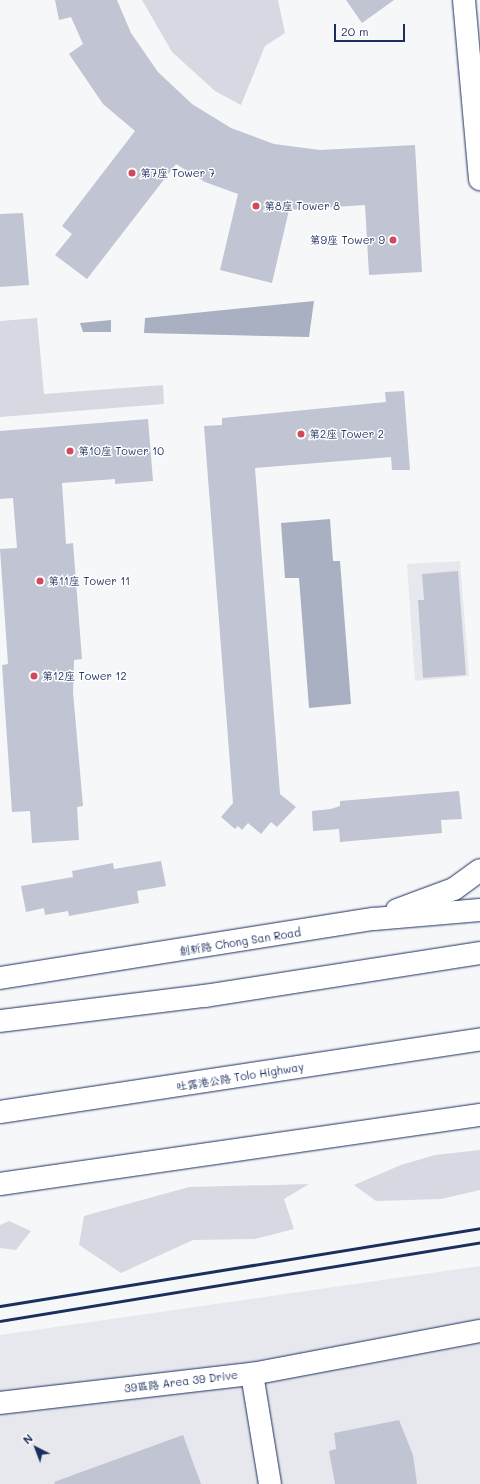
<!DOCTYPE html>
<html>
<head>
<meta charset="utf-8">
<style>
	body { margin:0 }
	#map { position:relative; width:480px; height:1484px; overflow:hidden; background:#f6f7f9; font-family:Mali,"LXGW WenKai TC",sans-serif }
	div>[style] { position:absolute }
	.built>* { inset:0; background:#e6e8ee }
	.green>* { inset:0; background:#d6d9e2 }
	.water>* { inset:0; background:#a9b0c1 }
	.building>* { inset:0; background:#c0c4d3 }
	.roads { filter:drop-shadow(0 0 1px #1b2f5e) drop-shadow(0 0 1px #1b2f5e) }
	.street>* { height:22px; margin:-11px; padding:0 11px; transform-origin:11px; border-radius:11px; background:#fff }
	.secondary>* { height:22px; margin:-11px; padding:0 11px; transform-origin:11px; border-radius:11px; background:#fff }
	.highway>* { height:22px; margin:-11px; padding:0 11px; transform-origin:11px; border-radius:11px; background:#fff }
	.rail>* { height:3px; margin:-1.5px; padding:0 1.5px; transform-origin:1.5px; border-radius:1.5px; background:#1b2f5e }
	.dots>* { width:11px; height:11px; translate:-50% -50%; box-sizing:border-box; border:2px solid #fff; border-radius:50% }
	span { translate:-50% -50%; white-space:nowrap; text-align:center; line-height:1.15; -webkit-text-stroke:3px #fff; paint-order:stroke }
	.poi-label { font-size:11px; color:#1b2f5e }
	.left { translate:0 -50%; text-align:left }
	.right { translate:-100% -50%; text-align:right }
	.street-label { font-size:11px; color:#1b2f5e }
	.north { position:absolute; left:16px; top:1428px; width:40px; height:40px; -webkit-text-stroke:3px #fff; paint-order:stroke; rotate:318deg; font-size:11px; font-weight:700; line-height:16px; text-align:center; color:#1b2f5e }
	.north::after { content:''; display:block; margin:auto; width:14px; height:18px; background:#1b2f5e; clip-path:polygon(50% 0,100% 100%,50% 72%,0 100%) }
	.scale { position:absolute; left:334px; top:24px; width:71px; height:18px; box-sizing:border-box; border:2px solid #1b2f5e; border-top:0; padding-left:5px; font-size:12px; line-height:14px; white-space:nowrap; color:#1b2f5e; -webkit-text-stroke:3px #fff; paint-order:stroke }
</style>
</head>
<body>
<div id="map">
	<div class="built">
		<div style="clip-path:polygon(460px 561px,469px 676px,415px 681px,407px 564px)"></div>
		<div style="clip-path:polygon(480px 1266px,480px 1484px,0 1484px,0 1335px)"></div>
	</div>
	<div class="green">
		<div style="clip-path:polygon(142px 0,278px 0,285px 33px,265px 46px,241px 105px,215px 91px,172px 52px)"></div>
		<div style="clip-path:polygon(37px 318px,44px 394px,163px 385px,164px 404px,0 417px,0 321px)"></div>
		<div style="clip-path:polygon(480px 1150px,480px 1190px,441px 1199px,376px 1201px,354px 1185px,401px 1165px,435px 1155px)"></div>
		<div style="clip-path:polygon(309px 1184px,284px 1199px,294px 1229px,255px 1239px,193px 1240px,121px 1273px,79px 1245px,84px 1216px,189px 1187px)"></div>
		<div style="clip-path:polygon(9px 1221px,31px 1231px,16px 1250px,0 1248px,0 1225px)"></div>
	</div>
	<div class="water">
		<div style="clip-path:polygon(314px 301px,309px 337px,144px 333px,145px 318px)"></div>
		<div style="clip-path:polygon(111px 320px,111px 332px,83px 332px,80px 323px)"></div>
		<div style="clip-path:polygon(330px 519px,333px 561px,340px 561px,351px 704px,309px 708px,299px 578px,285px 578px,281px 523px)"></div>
	</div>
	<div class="building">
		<div style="clip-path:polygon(55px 0,117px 0,131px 33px,158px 72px,192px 104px,231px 128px,274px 144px,320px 150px,415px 145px,422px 272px,369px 275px,365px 205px,289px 210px,272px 283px,220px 270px,238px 194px,205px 182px,176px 164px,87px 279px,55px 255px,72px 234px,62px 226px,135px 131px,103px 104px,69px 54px,83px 44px,71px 17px,59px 20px)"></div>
		<div style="clip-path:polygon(346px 0,394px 0,362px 23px)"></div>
		<div style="clip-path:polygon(23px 213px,29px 285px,0 287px,0 214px)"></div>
		<div style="clip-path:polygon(404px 391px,410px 470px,392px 470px,391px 457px,255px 468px,280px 794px,296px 807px,277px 827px,271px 822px,261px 834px,248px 823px,242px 830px,238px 826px,235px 829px,221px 817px,233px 803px,204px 426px,222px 425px,222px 418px,386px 402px,385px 392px)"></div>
		<div style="clip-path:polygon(148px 419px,153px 481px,115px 484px,115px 479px,62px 483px,66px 544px,73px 543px,82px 659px,74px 660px,73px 692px,83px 806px,77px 807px,79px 840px,32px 843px,30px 811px,12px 812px,2px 665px,8px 664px,0 549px,17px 548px,13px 498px,0 499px,0 431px)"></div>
		<div style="clip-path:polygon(458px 571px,466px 675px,423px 678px,418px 600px,424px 600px,422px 574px)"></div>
		<div style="clip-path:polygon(459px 791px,462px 819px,441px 820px,442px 833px,340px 842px,339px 829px,313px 831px,312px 811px,331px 809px,340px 806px,340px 801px)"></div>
		<div style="clip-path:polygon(161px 861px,166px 886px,137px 891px,139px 903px,69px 916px,68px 911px,45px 915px,44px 908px,26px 912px,21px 886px,73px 877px,72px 871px,113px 863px,114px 869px)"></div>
		<div style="clip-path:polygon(399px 1420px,413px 1455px,417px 1484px,335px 1484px,329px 1451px,336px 1449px,334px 1433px)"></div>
		<div style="clip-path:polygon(183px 1435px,201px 1484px,55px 1484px,54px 1482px)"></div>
	</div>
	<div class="roads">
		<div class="street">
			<div style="left:464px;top:0;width:180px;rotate:84.9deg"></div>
			<div style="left:252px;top:1374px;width:111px;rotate:80.7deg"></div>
			<div style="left:0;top:1403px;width:254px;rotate:-6.6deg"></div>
			<div style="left:252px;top:1374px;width:232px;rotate:-10.7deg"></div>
		</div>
		<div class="secondary">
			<div style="left:397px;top:910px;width:61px;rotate:-20.2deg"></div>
			<div style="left:454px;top:889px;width:32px;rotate:-36deg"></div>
			<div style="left:0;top:978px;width:379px;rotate:-9deg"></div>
			<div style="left:374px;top:919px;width:106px;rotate:-4.9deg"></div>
			<div style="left:0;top:1021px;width:207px;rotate:-7deg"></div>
			<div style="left:205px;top:996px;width:278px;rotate:-8.9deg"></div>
		</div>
		<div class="highway">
			<div style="left:0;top:1112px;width:486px;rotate:-8.6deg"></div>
			<div style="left:0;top:1184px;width:485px;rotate:-8.2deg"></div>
		</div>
	</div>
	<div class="rail">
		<div style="left:0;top:1306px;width:486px;rotate:-9.2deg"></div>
		<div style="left:0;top:1321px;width:486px;rotate:-9.3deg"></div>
	</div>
	<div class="dots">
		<div style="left:132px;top:173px;background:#d1495b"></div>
		<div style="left:256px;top:206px;background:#d1495b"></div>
		<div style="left:393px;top:240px;background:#d1495b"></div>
		<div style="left:301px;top:434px;background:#d1495b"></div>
		<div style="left:70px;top:451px;background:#d1495b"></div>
		<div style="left:40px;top:581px;background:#d1495b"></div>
		<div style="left:34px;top:676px;background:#d1495b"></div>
	</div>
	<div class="poi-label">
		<span class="left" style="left:140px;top:173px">第7座 Tower 7</span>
		<span class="left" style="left:264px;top:206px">第8座 Tower 8</span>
		<span class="right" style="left:385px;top:240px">第9座 Tower 9</span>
		<span class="left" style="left:309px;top:434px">第2座 Tower 2</span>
		<span class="left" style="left:78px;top:451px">第10座 Tower 10</span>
		<span class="left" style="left:48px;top:581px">第11座 Tower 11</span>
		<span class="left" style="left:42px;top:676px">第12座 Tower 12</span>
	</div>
	<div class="street-label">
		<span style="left:240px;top:942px;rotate:-9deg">創新路 Chong San Road</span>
		<span style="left:240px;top:1077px;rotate:-9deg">吐露港公路 Tolo Highway</span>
		<span style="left:181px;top:1382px;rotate:-7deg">39區路 Area 39 Drive</span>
	</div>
	<div class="north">N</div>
	<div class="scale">20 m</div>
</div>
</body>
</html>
